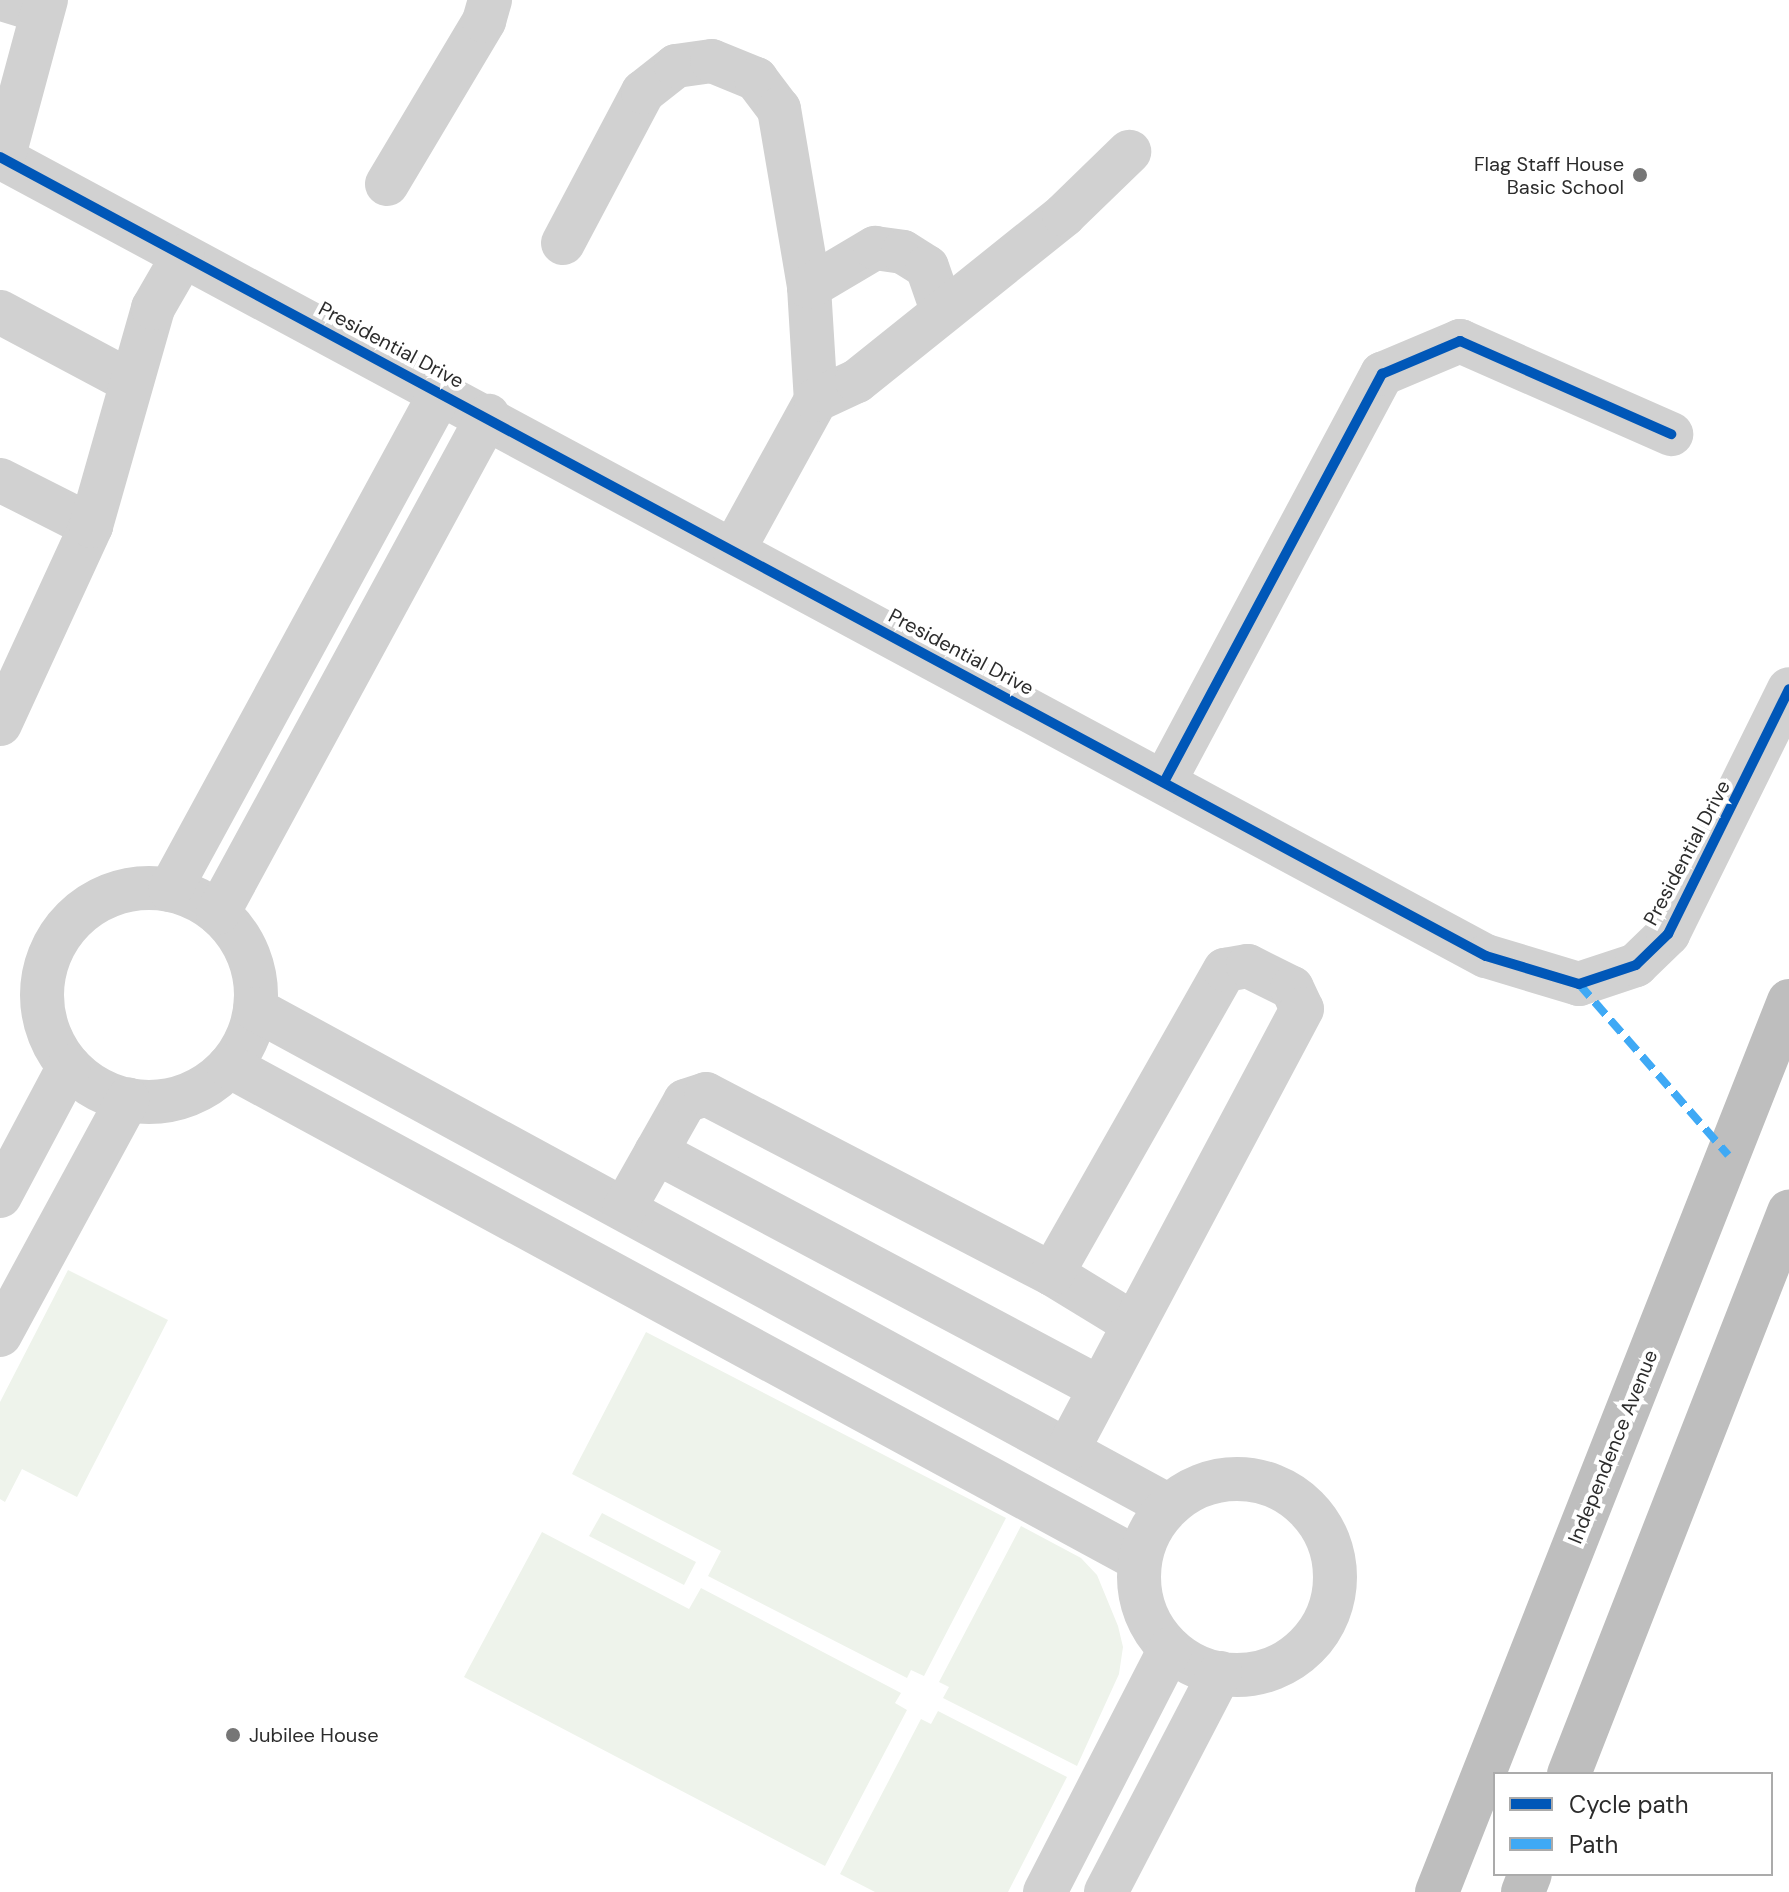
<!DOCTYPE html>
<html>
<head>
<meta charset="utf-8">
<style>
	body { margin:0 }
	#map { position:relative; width:1789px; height:1892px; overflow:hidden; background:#fff; font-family:"DM Sans",sans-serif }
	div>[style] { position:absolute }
	.green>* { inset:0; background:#eef3eb }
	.minor>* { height:44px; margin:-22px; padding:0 22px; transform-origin:22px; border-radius:22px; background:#d1d1d1 }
	.minor>.ring { margin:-22px; padding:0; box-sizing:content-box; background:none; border:44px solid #d1d1d1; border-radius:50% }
	.highway>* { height:44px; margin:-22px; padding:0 22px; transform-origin:22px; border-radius:22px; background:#bebebe }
	.quiet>* { height:8px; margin-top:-4px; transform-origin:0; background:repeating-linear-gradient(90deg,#3fa9f5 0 16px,transparent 0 24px) }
	.cycleway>* { height:10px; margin:-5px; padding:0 5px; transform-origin:5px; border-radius:5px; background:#0057b8 }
	.dots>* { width:22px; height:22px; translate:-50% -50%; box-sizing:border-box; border:4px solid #fff; border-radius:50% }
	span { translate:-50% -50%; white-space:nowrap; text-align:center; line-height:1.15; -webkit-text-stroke:8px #fff; paint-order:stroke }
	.poi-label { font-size:20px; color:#2c2c2c }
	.right { translate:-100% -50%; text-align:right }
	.left { translate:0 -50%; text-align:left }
	.street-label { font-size:20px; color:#2c2c2c }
	.legend { position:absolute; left:1493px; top:1772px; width:280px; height:104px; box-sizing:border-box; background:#fff; border:2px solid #ababab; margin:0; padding:10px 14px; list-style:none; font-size:24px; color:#2c2c2c }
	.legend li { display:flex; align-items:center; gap:16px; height:40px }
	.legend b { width:40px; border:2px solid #ababab }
</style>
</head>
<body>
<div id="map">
	<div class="green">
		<div style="clip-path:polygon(68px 1270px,168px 1320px,77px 1497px,22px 1469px,5px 1502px,0 1499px,0 1402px)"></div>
		<div style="clip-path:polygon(646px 1332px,1006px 1518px,924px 1676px,911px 1670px,907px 1678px,708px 1576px,721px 1551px,572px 1474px)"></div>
		<div style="clip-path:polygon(602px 1513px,696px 1562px,684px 1585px,589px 1536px)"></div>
		<div style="clip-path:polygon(1021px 1526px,1081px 1558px,1097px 1575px,1118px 1626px,1123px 1647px,1119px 1674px,1077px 1766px,943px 1698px,949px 1687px,939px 1682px)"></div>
		<div style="clip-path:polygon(542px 1532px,689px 1609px,701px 1588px,901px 1693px,895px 1703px,907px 1710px,825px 1866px,464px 1677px)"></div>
		<div style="clip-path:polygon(938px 1711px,1067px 1777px,1008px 1892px,875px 1892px,840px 1874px,921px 1719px,931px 1724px)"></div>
	</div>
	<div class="minor">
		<div style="left:5px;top:0;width:39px;rotate:17deg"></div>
		<div style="left:0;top:157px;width:1687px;rotate:28.27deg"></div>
		<div style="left:1486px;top:956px;width:97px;rotate:16.8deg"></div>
		<div style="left:1579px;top:984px;width:60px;rotate:-18.4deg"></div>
		<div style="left:1636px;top:965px;width:45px;rotate:-44.1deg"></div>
		<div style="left:1668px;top:934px;width:273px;rotate:-63.7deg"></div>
		<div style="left:3px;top:159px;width:165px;rotate:-74.9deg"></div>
		<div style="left:387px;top:184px;width:190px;rotate:-59.2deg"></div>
		<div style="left:484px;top:21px;width:22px;rotate:-74deg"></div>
		<div style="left:563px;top:243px;width:171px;rotate:-62.1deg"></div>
		<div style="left:643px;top:92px;width:42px;rotate:-38.2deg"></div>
		<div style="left:676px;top:66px;width:36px;rotate:-8deg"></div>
		<div style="left:712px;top:61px;width:48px;rotate:22.2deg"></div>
		<div style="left:756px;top:79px;width:38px;rotate:53deg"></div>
		<div style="left:779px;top:109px;width:181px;rotate:80.4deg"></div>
		<div style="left:809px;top:287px;width:113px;rotate:86.5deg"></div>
		<div style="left:809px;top:287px;width:77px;rotate:-30.6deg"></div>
		<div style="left:875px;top:248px;width:28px;rotate:8deg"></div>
		<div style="left:903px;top:252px;width:28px;rotate:32deg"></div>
		<div style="left:927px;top:267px;width:46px;rotate:70.8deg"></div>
		<div style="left:0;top:312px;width:149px;rotate:28.1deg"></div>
		<div style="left:0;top:480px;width:102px;rotate:26.8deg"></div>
		<div style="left:734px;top:549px;width:170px;rotate:-61.2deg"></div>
		<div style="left:816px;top:400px;width:45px;rotate:-24.9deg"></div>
		<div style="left:857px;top:381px;width:265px;rotate:-38.7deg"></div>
		<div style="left:1064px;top:215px;width:91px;rotate:-44.1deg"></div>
		<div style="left:0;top:724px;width:218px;rotate:-65.3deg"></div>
		<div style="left:91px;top:526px;width:227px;rotate:-74.1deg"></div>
		<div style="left:153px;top:308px;width:60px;rotate:-60deg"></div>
		<div style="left:1164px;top:782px;width:463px;rotate:-61.9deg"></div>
		<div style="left:1382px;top:374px;width:85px;rotate:-22.9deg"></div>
		<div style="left:1460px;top:341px;width:231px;rotate:23.8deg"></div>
		<div class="ring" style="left:42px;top:888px;width:170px;height:170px"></div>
		<div style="left:170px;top:890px;width:567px;rotate:-61.45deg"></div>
		<div style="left:218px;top:913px;width:566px;rotate:-61.49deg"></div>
		<div style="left:255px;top:1009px;width:1040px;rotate:28.54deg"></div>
		<div style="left:229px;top:1066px;width:1036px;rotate:28.47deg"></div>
		<div style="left:656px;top:1152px;width:503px;rotate:27.99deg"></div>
		<div style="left:0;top:1196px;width:147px;rotate:-62deg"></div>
		<div style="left:624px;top:1209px;width:124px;rotate:-60.5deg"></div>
		<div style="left:685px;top:1101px;width:22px;rotate:-18deg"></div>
		<div style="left:706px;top:1094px;width:390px;rotate:27.5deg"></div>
		<div style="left:1052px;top:1274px;width:96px;rotate:31.4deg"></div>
		<div style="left:1052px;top:1274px;width:350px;rotate:-60.4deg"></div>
		<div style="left:1225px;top:970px;width:23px;rotate:-10deg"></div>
		<div style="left:1248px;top:966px;width:49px;rotate:26.6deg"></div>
		<div style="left:1292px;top:988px;width:23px;rotate:65deg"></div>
		<div style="left:1302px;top:1009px;width:499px;rotate:118deg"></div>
		<div style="left:0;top:1335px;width:268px;rotate:-61.5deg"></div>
		<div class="ring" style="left:1139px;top:1479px;width:152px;height:152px"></div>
		<div style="left:1045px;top:1892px;width:273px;rotate:-62.8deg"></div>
		<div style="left:1106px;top:1892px;width:247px;rotate:-62.5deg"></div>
	</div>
	<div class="highway">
		<div style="left:1569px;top:1774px;width:604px;rotate:-68.62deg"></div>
		<div style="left:1437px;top:1892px;width:958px;rotate:-68.44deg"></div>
		<div style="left:1523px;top:1892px;width:19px;rotate:-69deg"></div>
	</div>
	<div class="quiet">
		<div style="left:1579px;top:984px;width:227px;rotate:48.9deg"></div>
	</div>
	<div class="cycleway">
		<div style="left:0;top:157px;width:1687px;rotate:28.27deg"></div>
		<div style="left:1486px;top:956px;width:97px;rotate:16.8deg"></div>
		<div style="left:1579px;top:984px;width:60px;rotate:-18.4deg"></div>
		<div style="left:1636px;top:965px;width:45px;rotate:-44.1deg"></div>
		<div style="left:1668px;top:934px;width:273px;rotate:-63.7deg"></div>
		<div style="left:1164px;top:782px;width:463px;rotate:-61.9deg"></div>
		<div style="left:1382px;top:374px;width:85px;rotate:-22.9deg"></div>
		<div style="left:1460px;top:341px;width:231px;rotate:23.8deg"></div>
	</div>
	<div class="dots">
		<div style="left:1640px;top:175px;background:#767676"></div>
		<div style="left:233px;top:1735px;background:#767676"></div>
	</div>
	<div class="poi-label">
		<span class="right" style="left:1624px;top:176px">Flag Staff House<br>Basic School</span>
		<span class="left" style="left:249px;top:1735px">Jubilee House</span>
	</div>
	<div class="street-label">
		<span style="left:391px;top:345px;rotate:28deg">Presidential Drive</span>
		<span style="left:961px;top:652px;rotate:28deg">Presidential Drive</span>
		<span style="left:1687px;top:853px;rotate:-62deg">Presidential Drive</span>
		<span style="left:1613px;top:1447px;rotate:-68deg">Independence Avenue</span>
	</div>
	<ul class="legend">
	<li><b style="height:10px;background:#0057b8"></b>Cycle path</li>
	<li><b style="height:10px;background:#3fa9f5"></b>Path</li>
	</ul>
</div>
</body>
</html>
